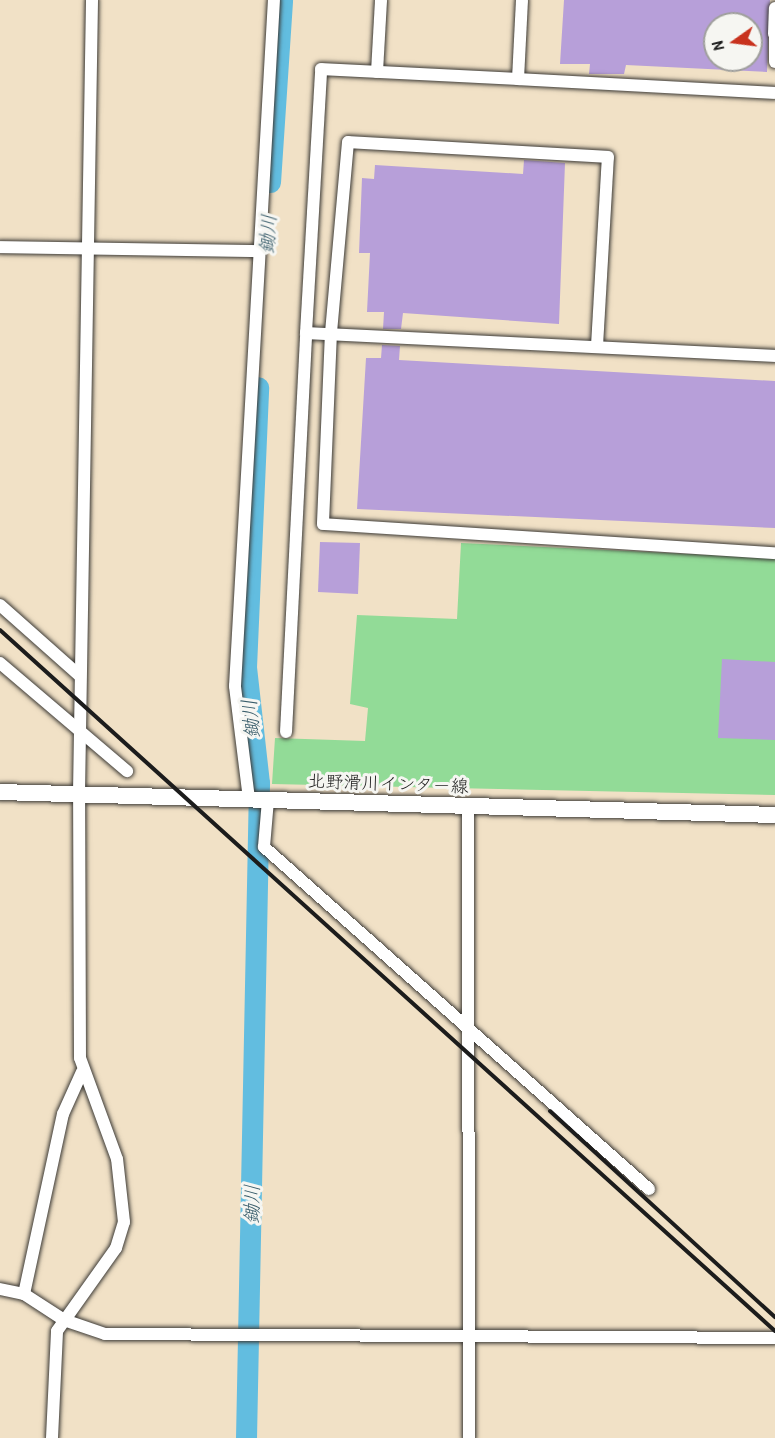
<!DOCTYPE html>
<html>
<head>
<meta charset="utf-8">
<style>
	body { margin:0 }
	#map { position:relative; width:775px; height:1438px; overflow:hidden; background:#f1e1c6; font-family:"Patrick Hand","Klee One",sans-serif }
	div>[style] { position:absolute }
	.green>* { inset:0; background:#92db97 }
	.river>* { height:21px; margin:-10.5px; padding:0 10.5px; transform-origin:10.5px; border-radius:10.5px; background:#62bde0 }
	.building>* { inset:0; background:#b79fd9 }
	.roads { filter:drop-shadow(0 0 2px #3c3a36) drop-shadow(0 0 2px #3c3a36) }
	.minor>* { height:12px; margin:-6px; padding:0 6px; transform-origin:6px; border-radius:6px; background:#fff }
	.major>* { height:16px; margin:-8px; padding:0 8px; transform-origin:8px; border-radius:8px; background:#fff }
	.rail>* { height:4px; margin:-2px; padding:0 2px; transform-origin:2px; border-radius:2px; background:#1c1c1c }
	span { translate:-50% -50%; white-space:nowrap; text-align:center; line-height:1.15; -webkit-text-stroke:6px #f6f6f2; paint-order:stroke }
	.street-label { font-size:18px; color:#1c1c1c }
	.water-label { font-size:20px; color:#385c6a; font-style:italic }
	.north { position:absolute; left:703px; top:12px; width:60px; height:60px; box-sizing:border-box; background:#f6f6f2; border:2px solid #9f9f9c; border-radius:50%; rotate:256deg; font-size:16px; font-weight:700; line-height:24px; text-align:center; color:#1c1c1c }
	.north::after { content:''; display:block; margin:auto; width:21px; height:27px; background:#c8321e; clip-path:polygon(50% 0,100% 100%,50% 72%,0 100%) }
</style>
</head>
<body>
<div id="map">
	<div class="green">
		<div style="clip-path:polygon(461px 543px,775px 558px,775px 795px,272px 784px,275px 738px,365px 741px,368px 708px,350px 704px,357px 615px,457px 619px)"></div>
	</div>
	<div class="river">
		<div style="left:270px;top:182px;width:182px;rotate:-86.2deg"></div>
		<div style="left:246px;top:1438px;width:655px;rotate:-88.86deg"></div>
		<div style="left:259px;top:783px;width:117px;rotate:-96.4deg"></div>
		<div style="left:246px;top:667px;width:280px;rotate:-87.5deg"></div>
	</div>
	<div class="building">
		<div style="clip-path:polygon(evenodd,564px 0,770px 0,767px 72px,626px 65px,624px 74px,589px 74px,590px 64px,560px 64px,564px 0,715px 24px,751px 24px,751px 60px,715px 60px,715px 24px)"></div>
		<div style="clip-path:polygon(524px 160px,565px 163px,559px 324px,403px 313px,401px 329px,383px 329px,384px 312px,367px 312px,370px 253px,359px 253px,362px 178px,374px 179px,375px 165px,523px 174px)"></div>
		<div style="clip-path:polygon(382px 345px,400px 346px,399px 360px,775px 381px,775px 528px,357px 509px,366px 358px,381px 358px)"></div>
		<div style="clip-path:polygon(320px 542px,360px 543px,358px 594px,318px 592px)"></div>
		<div style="clip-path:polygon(722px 659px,775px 662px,775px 740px,718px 738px)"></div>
	</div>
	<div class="roads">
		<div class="minor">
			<div style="left:774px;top:34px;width:26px;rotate:-88deg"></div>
			<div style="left:775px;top:34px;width:28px;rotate:90deg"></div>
			<div style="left:377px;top:72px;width:72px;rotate:-86.8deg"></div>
			<div style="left:518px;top:79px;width:257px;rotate:3.1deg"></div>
			<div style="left:0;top:247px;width:260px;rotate:0.9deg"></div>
			<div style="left:306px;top:333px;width:264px;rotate:-86.7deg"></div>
			<div style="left:321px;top:69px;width:197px;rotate:2.9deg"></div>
			<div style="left:518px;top:79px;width:79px;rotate:-87.1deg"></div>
			<div style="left:597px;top:346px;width:189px;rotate:-86.7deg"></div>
			<div style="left:608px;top:157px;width:260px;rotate:-176.7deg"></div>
			<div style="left:348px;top:142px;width:191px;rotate:95.1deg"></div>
			<div style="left:331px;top:332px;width:192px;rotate:92.4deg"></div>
			<div style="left:323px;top:524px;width:453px;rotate:3.7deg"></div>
			<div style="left:0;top:605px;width:107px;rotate:41.6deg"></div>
			<div style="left:0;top:663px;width:167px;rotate:40.4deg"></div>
			<div style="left:286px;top:732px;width:400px;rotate:-87.1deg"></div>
			<div style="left:306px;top:333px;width:470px;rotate:2.8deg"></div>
			<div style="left:249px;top:799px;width:114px;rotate:-97.1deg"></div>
			<div style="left:235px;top:686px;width:687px;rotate:-86.75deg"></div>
			<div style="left:268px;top:800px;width:47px;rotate:94.9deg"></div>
			<div style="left:264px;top:847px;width:515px;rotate:41.62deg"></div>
			<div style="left:468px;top:806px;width:632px;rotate:89.91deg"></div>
			<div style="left:0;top:1289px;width:25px;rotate:12deg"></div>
			<div style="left:24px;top:1294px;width:48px;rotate:33deg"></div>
			<div style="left:64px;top:1320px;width:43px;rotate:18.9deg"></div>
			<div style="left:105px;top:1334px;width:670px;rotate:0.34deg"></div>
			<div style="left:24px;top:1294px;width:184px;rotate:-77.8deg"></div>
			<div style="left:63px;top:1114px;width:46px;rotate:-65.7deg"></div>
			<div style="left:52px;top:1438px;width:107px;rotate:-87.3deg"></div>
			<div style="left:57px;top:1331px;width:102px;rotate:-54.6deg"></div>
			<div style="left:116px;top:1248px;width:27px;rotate:-73deg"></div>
			<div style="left:124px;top:1222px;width:63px;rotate:-96.3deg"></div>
			<div style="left:117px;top:1159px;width:108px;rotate:-110.1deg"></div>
			<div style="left:80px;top:1058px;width:265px;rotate:-90.2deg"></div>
			<div style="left:79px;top:793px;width:793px;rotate:-89.06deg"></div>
		</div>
		<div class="major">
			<div style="left:0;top:792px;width:775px;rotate:1.7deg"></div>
		</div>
	</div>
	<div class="rail">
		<div style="left:0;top:630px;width:1045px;rotate:42.13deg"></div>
		<div style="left:550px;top:1111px;width:305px;rotate:42.5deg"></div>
	</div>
	<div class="street-label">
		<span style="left:388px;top:784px;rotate:2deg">北野滑川インター線</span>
	</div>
	<div class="water-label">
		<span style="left:267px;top:234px;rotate:-86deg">鋤川</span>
		<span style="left:250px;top:719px;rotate:-96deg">鋤川</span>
		<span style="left:251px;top:1204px;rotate:-89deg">鋤川</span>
	</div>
	<div class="north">N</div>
</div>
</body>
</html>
